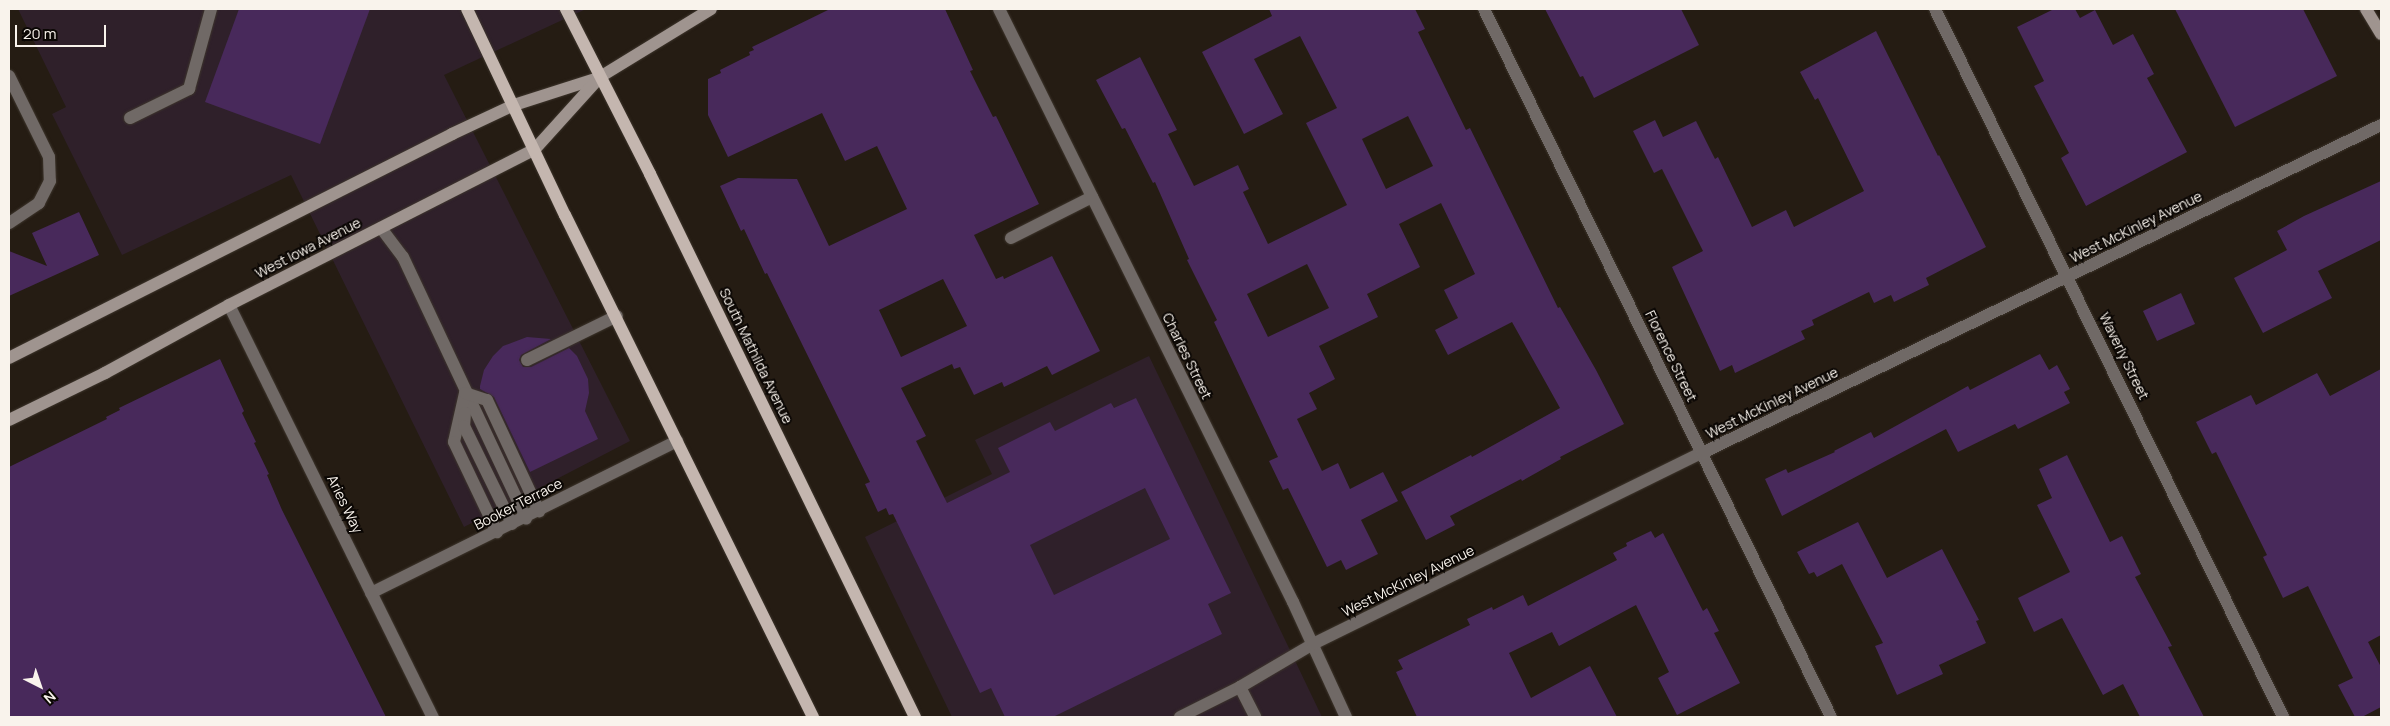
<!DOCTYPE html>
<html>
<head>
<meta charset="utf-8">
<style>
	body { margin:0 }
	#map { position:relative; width:2390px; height:726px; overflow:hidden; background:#251c13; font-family:Manrope,sans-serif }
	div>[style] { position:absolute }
	.commercial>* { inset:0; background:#2f202a }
	.building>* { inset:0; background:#48295b }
	.roads { filter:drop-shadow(0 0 1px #3e362d) drop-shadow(0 0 1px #3e362d) }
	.lane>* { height:12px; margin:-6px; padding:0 6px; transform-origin:6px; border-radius:6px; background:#706966 }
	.street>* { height:12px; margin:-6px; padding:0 6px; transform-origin:6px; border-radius:6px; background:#706966 }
	.secondary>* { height:12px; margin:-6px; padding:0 6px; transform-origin:6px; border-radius:6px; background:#9f948f }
	.primary>* { height:12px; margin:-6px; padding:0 6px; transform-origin:6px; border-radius:6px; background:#c4b6af }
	span { translate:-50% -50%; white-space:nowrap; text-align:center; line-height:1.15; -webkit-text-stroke:4px #0b0704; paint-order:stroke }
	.street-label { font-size:14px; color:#f9f3ec }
	.frame { position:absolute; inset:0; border:10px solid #f9f3ec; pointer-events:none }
	.north { position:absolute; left:15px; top:661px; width:50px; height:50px; -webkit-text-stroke:4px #0b0704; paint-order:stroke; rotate:139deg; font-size:14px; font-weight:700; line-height:20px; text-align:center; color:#f9f3ec }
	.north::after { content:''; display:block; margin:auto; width:18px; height:22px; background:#f9f3ec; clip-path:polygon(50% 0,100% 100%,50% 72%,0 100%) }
	.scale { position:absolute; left:15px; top:25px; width:91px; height:22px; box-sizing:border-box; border:2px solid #f9f3ec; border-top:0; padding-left:6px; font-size:15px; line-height:18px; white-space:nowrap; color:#f9f3ec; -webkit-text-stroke:4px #0b0704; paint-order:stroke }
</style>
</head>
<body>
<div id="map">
	<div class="commercial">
		<div style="clip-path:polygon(18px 9px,586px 9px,444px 75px,630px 441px,464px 527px,291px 175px,122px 255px,52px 114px,66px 107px)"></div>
		<div style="clip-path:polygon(1149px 356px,1322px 717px,952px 717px,865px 537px,992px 474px,975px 440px)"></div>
	</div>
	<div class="building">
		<div style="clip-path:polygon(239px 9px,370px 9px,320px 144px,205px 102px)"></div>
		<div style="clip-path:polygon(evenodd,830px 9px,945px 9px,973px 70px,970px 71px,993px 117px,996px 116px,1039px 204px,974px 235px,996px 279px,1003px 276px,1004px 279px,1052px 256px,1100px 351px,1052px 375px,1047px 366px,1004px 387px,1002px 382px,974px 395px,960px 367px,954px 369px,952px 364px,901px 388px,926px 436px,916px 441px,947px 503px,1010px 472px,998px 448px,1050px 422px,1055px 431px,1111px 403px,1114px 408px,1136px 398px,1231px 593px,1208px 604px,1222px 634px,1053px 717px,1005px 717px,991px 688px,980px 693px,893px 514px,889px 515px,886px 508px,878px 512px,865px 484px,870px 482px,767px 273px,765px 274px,744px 229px,741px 231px,720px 186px,738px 178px,797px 179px,829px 246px,907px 209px,877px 146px,845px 161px,822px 113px,728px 157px,708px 115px,708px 79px,721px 73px,720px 70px,750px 55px,749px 52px,754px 50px,752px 47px,830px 9px,943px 279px,967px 326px,901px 357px,879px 310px,943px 279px,830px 9px,1145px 488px,1170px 539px,1054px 595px,1030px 545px,1145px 488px)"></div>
		<div style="clip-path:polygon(evenodd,1269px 9px,1415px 9px,1425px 29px,1418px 32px,1466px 130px,1470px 128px,1558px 308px,1560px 307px,1596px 370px,1624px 424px,1560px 457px,1561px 459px,1522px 481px,1521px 479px,1450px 516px,1455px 525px,1426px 540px,1401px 492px,1471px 455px,1472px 457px,1560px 408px,1512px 322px,1448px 355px,1435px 330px,1458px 318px,1444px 290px,1475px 274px,1441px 203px,1399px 224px,1420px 267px,1367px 294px,1378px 317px,1319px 346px,1335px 379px,1309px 393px,1317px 409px,1297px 419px,1322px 471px,1338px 463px,1350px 489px,1383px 472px,1398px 501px,1361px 520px,1378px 554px,1346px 570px,1341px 560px,1327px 567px,1288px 488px,1283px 490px,1269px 461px,1278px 457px,1214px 322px,1217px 320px,1187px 260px,1189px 259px,1155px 182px,1153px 183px,1125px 128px,1122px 129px,1096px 80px,1140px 57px,1177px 130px,1168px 134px,1194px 186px,1238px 165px,1249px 189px,1243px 192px,1268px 244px,1347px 205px,1306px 123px,1337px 108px,1300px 36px,1254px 59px,1283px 114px,1244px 134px,1202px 52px,1272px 16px,1269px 9px,1408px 116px,1433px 166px,1386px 189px,1362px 139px,1408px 116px,1269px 9px,1307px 264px,1329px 308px,1268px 337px,1247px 294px,1307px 264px)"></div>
		<div style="clip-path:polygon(1545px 9px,1681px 9px,1699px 45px,1594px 98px,1583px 76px,1580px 77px)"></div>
		<div style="clip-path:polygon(2054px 9px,2075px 9px,2080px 18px,2095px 10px,2113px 45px,2133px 34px,2154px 74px,2147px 78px,2187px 152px,2086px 206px,2061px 158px,2069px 153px,2034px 86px,2044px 81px,2017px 27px)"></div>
		<div style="clip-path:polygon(2175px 9px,2303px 9px,2337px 76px,2235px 127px)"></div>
		<div style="clip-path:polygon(1876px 31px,1938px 156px,1939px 155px,1986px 247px,1926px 278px,1929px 285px,1894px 302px,1891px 295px,1874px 303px,1869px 292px,1812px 320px,1814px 325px,1801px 331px,1805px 339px,1735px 373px,1732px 365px,1720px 371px,1672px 267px,1703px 251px,1662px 169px,1654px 173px,1633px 131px,1655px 120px,1663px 137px,1696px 121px,1715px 159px,1718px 157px,1752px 227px,1786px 210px,1794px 227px,1864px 191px,1818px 98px,1815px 100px,1800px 72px)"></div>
		<div style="clip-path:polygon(2381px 181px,2381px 240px,2318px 271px,2332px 298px,2263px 333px,2234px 278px,2287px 250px,2277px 231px,2304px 216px)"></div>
		<div style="clip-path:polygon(79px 212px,99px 255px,9px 296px,9px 251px,47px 266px,32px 233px)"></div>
		<div style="clip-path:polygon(2181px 293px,2195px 324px,2157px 341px,2143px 311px)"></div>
		<div style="clip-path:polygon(527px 337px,551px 339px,521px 355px,519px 360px,523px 367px,531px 367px,569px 348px,577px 356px,588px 379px,589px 393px,585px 411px,598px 439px,530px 472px,494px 397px,480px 389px,480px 386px,484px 370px,493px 356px,503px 346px)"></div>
		<div style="clip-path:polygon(2040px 354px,2049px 370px,2057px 365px,2070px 389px,2064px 392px,2070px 403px,2018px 429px,2015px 424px,1958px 452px,1946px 429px,1782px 516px,1765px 479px,1786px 469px,1788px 473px,1835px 452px,1834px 451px,1871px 432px,1874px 438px,1968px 386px,1970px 390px)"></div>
		<div style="clip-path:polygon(220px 359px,244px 411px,242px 413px,256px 442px,254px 443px,269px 474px,267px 475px,282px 510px,386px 717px,9px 717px,9px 467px,107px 419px,106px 417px,120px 410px,119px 408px)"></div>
		<div style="clip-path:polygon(2381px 369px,2381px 635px,2368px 642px,2381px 667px,2381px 707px,2362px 717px,2355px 717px,2338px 685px,2353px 678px,2308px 586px,2283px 598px,2263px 557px,2267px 555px,2216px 452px,2212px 454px,2196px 422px,2251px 395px,2256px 405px,2317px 373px,2330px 396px)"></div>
		<div style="clip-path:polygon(2067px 455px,2110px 542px,2122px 536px,2141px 574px,2135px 577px,2172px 646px,2168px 647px,2204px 717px,2140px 717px,2123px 684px,2103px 695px,2062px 618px,2034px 632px,2018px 598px,2070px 572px,2037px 505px,2052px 498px,2039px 469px)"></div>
		<div style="clip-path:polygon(1858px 522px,1887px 578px,1942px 549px,1979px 620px,1976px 621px,1986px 643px,1939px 665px,1943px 674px,1897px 695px,1875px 646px,1883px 643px,1842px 564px,1817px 577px,1814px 572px,1809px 574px,1797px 552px)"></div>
		<div style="clip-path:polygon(1651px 531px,1655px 538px,1663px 533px,1703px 611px,1707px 608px,1719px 631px,1714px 633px,1740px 683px,1677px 715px,1658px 678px,1669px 672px,1636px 605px,1559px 646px,1552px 632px,1509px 653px,1531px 698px,1590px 666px,1617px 717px,1417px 717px,1396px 672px,1403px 669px,1398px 660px,1470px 625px,1467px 619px,1492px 607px,1493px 610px,1523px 595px,1528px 606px,1617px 560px,1613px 553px,1627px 546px,1626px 543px)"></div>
	</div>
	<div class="roads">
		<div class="lane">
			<div style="left:130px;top:118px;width:66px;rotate:-26.2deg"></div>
			<div style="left:189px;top:89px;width:83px;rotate:-74.6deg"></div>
			<div style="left:381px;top:228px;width:36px;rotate:53deg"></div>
			<div style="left:403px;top:257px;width:289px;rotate:64.8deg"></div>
			<div style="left:1011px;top:238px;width:91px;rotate:-26.8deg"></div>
			<div style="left:527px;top:360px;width:100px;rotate:-26.1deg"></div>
			<div style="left:465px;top:393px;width:50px;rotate:102.7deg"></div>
			<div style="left:454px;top:442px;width:100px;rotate:64.5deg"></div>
			<div style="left:465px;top:393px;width:23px;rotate:18deg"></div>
			<div style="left:487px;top:400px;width:123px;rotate:64.9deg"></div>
			<div style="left:465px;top:413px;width:13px;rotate:94deg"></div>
			<div style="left:464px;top:426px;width:109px;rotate:63.9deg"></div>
			<div style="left:371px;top:593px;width:342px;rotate:-26.4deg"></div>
			<div style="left:1240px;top:687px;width:34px;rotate:63deg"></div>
		</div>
		<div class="street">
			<div style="left:999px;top:9px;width:662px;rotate:63.63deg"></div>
			<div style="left:1293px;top:602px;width:127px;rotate:65.3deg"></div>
			<div style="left:1484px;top:9px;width:788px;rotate:63.89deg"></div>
			<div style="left:1935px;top:9px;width:789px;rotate:63.82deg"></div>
			<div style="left:9px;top:76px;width:90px;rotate:63.7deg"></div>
			<div style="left:49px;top:157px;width:24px;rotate:88deg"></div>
			<div style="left:50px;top:181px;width:25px;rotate:117deg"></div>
			<div style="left:39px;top:203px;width:36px;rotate:146deg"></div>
			<div style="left:229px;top:305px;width:460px;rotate:63.7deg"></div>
			<div style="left:1180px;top:717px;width:67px;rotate:-26.6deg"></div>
			<div style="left:1240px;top:687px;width:85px;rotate:-30.5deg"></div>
			<div style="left:1313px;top:644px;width:433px;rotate:-26.2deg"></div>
			<div style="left:1702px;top:453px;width:754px;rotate:-25.78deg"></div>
		</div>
		<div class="secondary">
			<div style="left:2366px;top:9px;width:29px;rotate:59deg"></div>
			<div style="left:9px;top:358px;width:496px;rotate:-26.8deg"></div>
			<div style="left:452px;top:134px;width:68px;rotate:-25.1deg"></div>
			<div style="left:514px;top:105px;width:88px;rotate:-17.8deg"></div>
			<div style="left:9px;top:420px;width:107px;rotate:-26.1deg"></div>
			<div style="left:105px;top:373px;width:141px;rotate:-28.7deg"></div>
			<div style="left:229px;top:305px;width:343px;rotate:-27deg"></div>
			<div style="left:535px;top:149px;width:97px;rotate:-47.9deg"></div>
			<div style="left:600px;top:77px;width:130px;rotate:-31.5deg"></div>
		</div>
		<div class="primary">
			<div style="left:467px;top:9px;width:228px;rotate:64.6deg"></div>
			<div style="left:565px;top:215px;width:560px;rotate:63.71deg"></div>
			<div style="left:566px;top:9px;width:185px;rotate:63deg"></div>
			<div style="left:650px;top:174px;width:604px;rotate:63.99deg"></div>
		</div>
	</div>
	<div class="street-label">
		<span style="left:2136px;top:227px;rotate:-26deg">West McKinley Avenue</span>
		<span style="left:308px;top:248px;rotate:-27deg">West Iowa Avenue</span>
		<span style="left:756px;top:356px;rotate:64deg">South Mathilda Avenue</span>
		<span style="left:1187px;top:356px;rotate:64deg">Charles Street</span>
		<span style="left:1671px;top:356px;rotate:64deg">Florence Street</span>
		<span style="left:2124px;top:356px;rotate:64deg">Waverly Street</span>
		<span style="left:1772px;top:403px;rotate:-26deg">West McKinley Avenue</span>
		<span style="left:345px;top:504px;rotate:64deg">Aries Way</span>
		<span style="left:518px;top:504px;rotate:-27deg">Booker Terrace</span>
		<span style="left:1408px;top:581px;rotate:-26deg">West McKinley Avenue</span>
	</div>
	<div class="frame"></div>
	<div class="north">N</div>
	<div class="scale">20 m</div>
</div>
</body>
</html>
